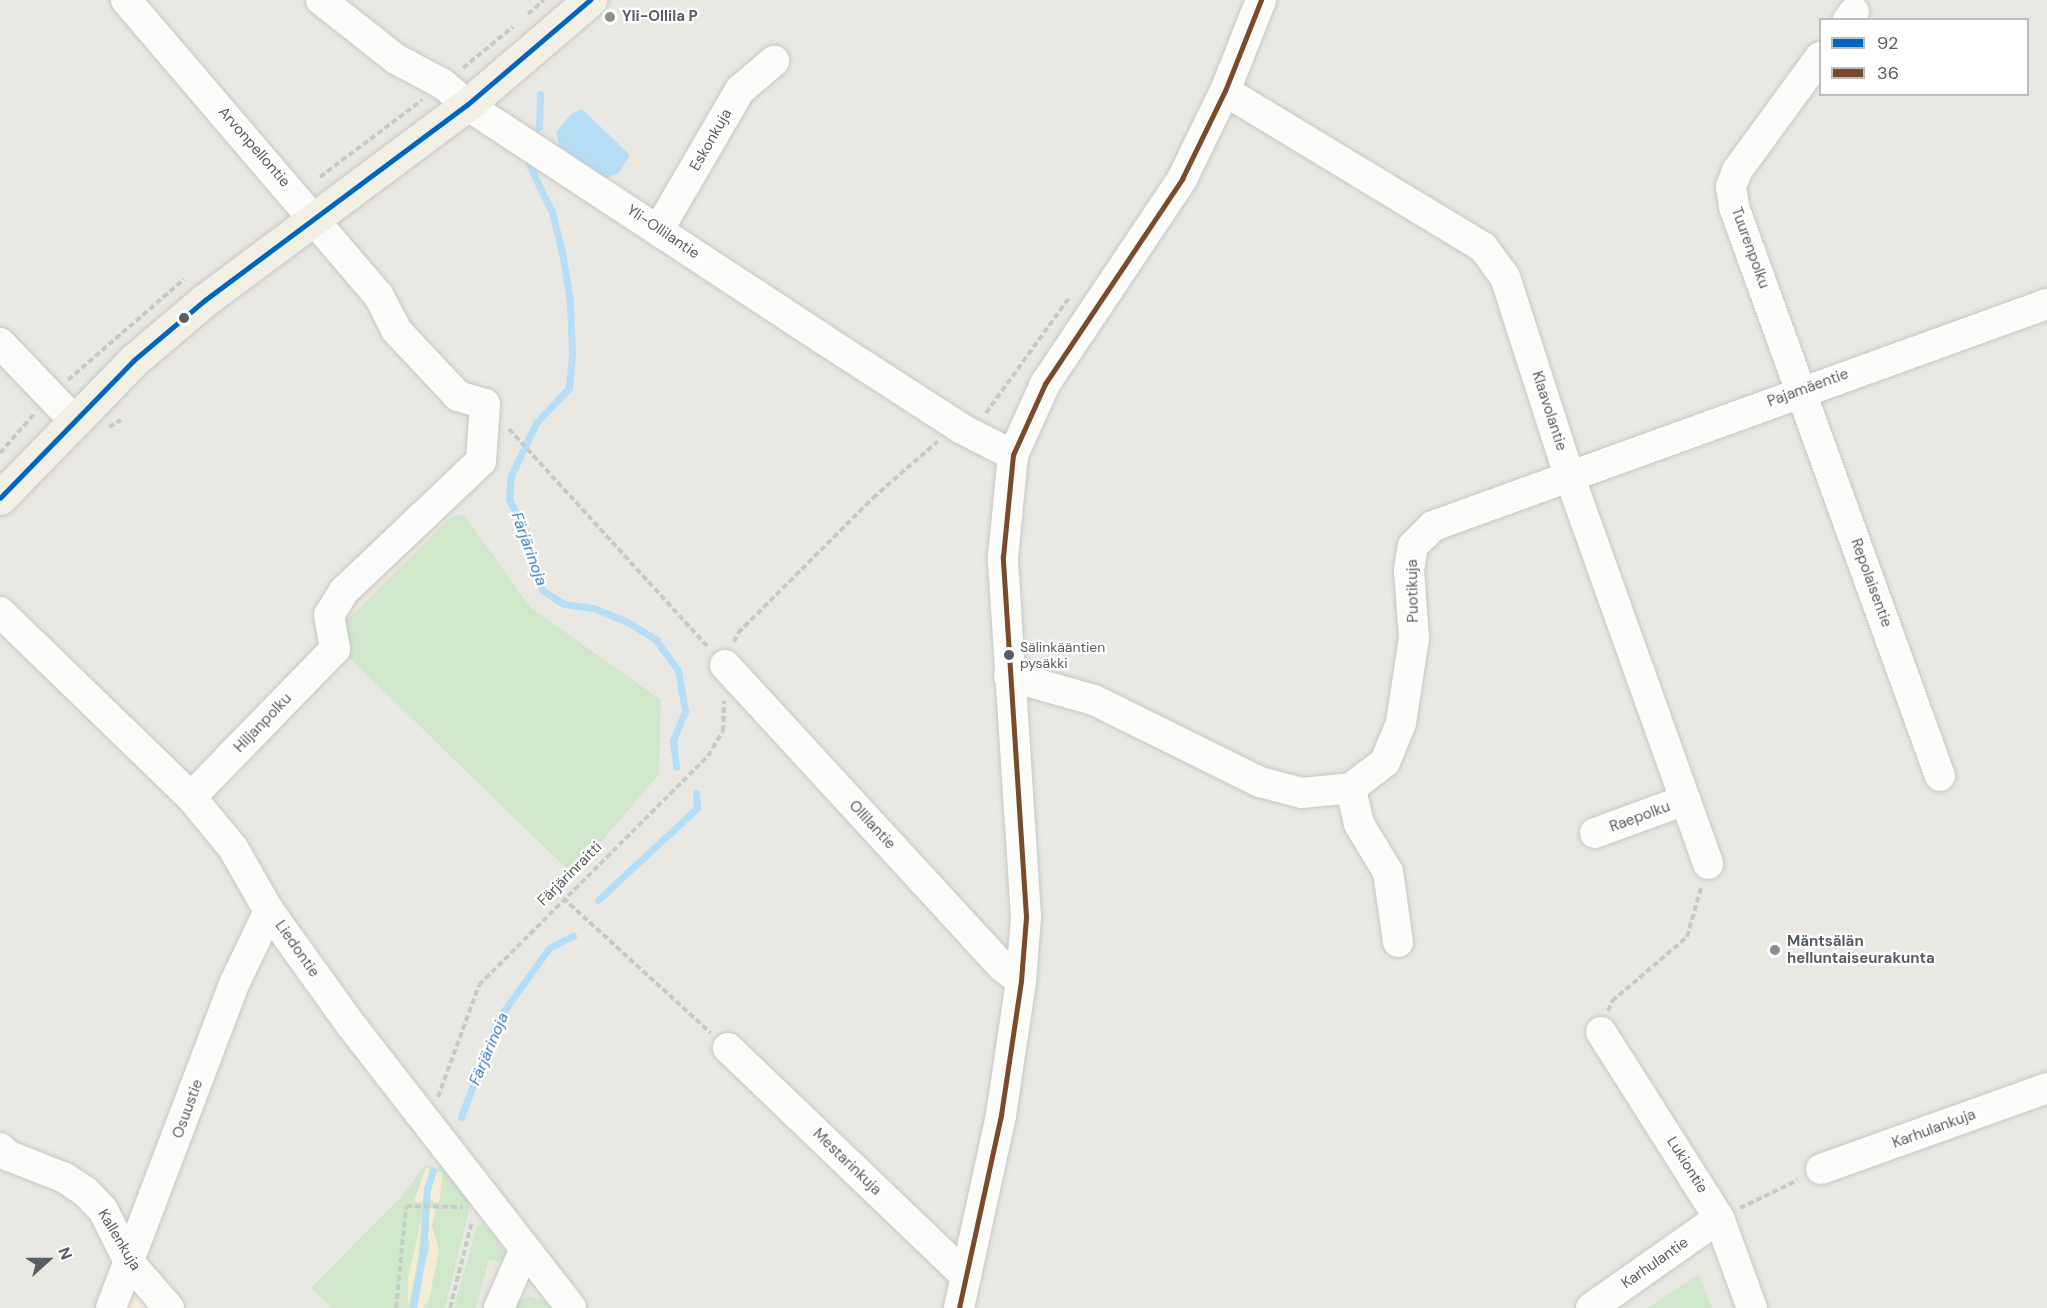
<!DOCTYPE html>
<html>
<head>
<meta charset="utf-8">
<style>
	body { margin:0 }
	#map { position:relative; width:2047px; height:1308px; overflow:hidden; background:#eae8e2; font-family:"DM Sans",sans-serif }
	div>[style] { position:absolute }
	.commercial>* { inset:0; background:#f6eeda }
	.green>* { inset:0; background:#d0e7cb }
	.sand>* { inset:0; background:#f4ecd5 }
	.water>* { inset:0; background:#b5def6 }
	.stream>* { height:7px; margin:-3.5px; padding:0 3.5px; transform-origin:3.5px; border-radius:3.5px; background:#b5def6 }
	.path>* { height:4px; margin-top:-2px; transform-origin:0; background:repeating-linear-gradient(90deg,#c5ccc8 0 6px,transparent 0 9px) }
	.roads { filter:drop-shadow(0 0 2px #c7c7c7) drop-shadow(0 0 2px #c7c7c7) }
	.minor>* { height:30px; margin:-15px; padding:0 15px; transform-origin:15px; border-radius:15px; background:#fcfcfb }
	.major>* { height:33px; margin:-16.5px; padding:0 16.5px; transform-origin:16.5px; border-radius:16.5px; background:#f2efe5 }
	.bus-1>* { height:4.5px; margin:-2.25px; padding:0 2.25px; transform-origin:2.25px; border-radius:2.25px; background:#0065bd }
	.bus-2>* { height:4.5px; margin:-2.25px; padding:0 2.25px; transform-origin:2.25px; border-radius:2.25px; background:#7a4b2a }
	.dots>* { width:16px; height:16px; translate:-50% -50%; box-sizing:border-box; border:3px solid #fff; border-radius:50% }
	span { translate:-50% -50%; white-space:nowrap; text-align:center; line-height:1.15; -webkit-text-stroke:4.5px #fff; paint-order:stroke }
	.bus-label { font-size:14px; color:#585d62 }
	.left { translate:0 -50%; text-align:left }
	.poi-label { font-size:15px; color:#585d62; font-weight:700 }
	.street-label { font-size:15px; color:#585d62 }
	.water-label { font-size:16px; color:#337ab8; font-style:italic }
	.legend { position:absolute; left:1819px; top:18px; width:210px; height:78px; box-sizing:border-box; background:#fff; border:2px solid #bcbec0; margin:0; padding:8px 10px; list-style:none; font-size:18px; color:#585d62 }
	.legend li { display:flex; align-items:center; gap:12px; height:30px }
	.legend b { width:30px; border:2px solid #bcbec0 }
	.north { position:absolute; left:18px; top:1230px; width:60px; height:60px; -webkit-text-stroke:4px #fff; paint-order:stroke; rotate:69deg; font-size:16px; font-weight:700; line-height:24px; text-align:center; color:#585d62 }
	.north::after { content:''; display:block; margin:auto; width:21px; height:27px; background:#585d62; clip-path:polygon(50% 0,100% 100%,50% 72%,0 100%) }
</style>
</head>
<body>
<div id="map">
	<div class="commercial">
		<div style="clip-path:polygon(134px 1286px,156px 1308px,123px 1308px)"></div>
	</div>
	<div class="green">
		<div style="clip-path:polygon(463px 514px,531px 608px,661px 700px,659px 774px,573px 875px,329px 638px,450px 518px)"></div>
		<div style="clip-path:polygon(425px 1165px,445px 1169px,468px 1198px,470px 1207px,445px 1308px,332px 1308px,311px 1288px,401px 1197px)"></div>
		<div style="clip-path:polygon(484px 1224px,507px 1254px,500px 1262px,489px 1259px,476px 1308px,454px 1308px,477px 1226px)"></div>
		<div style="clip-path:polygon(1699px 1274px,1712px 1308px,1647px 1308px)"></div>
		<div style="clip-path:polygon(530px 1296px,545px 1301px,553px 1308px,515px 1308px,519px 1300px)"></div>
	</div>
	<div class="sand">
		<div style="clip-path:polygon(426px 1167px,431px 1170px,422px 1203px,414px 1201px)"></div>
		<div style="clip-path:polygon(435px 1172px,441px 1172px,442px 1179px,439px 1203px,429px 1200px)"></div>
		<div style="clip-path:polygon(429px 1208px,436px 1209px,432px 1226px,439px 1250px,429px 1300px,423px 1308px,415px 1308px,422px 1268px,430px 1248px,426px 1225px)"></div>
		<div style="clip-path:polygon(422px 1217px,418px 1259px,408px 1308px,408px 1278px)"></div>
	</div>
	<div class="water">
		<div style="clip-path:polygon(582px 109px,630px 155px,618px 174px,605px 178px,560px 147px,556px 132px,571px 114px)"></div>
	</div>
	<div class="stream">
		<div style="left:539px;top:127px;width:33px;rotate:-88deg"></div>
		<div style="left:529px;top:165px;width:52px;rotate:63.9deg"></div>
		<div style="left:552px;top:212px;width:41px;rotate:76deg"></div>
		<div style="left:562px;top:252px;width:50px;rotate:80.7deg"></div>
		<div style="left:570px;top:301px;width:53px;rotate:87.8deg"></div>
		<div style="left:572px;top:354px;width:34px;rotate:95deg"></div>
		<div style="left:569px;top:388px;width:48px;rotate:133.3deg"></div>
		<div style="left:536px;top:423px;width:59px;rotate:115.3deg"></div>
		<div style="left:511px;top:476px;width:23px;rotate:95deg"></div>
		<div style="left:509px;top:499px;width:36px;rotate:63deg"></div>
		<div style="left:525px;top:531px;width:31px;rotate:81deg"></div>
		<div style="left:530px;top:562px;width:32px;rotate:66deg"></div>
		<div style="left:543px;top:591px;width:25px;rotate:32deg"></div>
		<div style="left:564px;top:604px;width:29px;rotate:8deg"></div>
		<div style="left:593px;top:608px;width:35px;rotate:22deg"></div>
		<div style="left:626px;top:621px;width:36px;rotate:32deg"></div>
		<div style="left:656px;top:640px;width:37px;rotate:54deg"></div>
		<div style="left:678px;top:670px;width:42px;rotate:80.3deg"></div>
		<div style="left:685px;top:711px;width:32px;rotate:112deg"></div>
		<div style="left:673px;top:741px;width:26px;rotate:83deg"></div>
		<div style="left:598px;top:900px;width:135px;rotate:-42.9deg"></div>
		<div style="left:697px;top:808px;width:15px;rotate:-94deg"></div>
		<div style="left:461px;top:1117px;width:105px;rotate:-69.3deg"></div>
		<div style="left:498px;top:1019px;width:87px;rotate:-54.3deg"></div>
		<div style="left:549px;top:948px;width:27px;rotate:-27deg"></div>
		<div style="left:413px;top:1308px;width:57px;rotate:-79.9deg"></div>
		<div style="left:423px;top:1252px;width:63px;rotate:-86.4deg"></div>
		<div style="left:427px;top:1189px;width:19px;rotate:-72deg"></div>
	</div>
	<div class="path">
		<div style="left:528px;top:14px;width:21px;rotate:-41deg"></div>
		<div style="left:463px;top:68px;width:65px;rotate:-39.4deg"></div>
		<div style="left:320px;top:177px;width:128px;rotate:-37deg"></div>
		<div style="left:68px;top:380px;width:154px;rotate:-41deg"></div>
		<div style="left:986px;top:413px;width:142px;rotate:-54.2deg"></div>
		<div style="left:109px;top:427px;width:14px;rotate:-30deg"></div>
		<div style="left:509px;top:429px;width:295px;rotate:47.6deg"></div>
		<div style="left:0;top:453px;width:53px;rotate:-48.8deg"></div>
		<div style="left:734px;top:642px;width:10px;rotate:-66deg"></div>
		<div style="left:738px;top:633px;width:191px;rotate:-45deg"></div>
		<div style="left:873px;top:498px;width:86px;rotate:-41.2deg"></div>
		<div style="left:563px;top:898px;width:200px;rotate:42.4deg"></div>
		<div style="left:1608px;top:1011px;width:11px;rotate:-68deg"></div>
		<div style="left:1612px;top:1001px;width:99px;rotate:-40.5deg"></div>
		<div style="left:1687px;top:937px;width:51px;rotate:-74.1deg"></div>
		<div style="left:438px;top:1097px;width:119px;rotate:-69.9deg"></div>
		<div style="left:479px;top:985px;width:324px;rotate:-45deg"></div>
		<div style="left:708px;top:756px;width:29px;rotate:-59deg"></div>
		<div style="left:723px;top:731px;width:30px;rotate:-88deg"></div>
		<div style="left:1740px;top:1208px;width:64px;rotate:-25.8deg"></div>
		<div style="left:396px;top:1308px;width:102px;rotate:-84.4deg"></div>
		<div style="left:406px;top:1206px;width:57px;rotate:1deg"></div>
		<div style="left:450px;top:1308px;width:90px;rotate:-75.8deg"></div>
	</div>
	<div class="roads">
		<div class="minor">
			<div style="left:126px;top:0;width:389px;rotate:49.5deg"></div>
			<div style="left:379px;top:296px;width:38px;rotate:63deg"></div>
			<div style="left:396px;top:330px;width:91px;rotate:46.8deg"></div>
			<div style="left:458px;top:396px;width:28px;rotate:17deg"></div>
			<div style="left:485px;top:404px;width:57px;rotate:94deg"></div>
			<div style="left:481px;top:461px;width:189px;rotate:136.5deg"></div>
			<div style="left:344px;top:591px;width:28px;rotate:122deg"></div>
			<div style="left:329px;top:615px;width:35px;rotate:80deg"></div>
			<div style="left:335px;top:649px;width:206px;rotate:134.2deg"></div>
			<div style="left:321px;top:0;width:95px;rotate:38.2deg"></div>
			<div style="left:396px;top:59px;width:53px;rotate:28deg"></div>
			<div style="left:443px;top:84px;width:32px;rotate:41deg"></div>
			<div style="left:467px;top:105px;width:426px;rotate:33.3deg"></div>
			<div style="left:823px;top:339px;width:166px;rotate:32.9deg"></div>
			<div style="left:962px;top:429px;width:57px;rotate:27deg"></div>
			<div style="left:1848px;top:20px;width:10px;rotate:-53deg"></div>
			<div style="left:1820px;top:57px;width:141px;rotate:126.1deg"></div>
			<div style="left:1737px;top:171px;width:17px;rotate:111deg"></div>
			<div style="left:1731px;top:187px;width:20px;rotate:81deg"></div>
			<div style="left:1734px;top:207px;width:605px;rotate:70.1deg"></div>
			<div style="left:1225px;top:91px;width:301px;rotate:31.2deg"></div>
			<div style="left:1483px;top:247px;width:37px;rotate:54deg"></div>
			<div style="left:1505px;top:277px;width:208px;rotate:72.1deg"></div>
			<div style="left:1569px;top:475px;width:413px;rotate:70.3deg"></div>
			<div style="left:659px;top:229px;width:161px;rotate:-59.8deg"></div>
			<div style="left:740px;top:90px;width:45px;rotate:-40.5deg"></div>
			<div style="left:0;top:343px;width:105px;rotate:46.2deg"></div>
			<div style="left:0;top:612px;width:266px;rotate:44.1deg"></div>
			<div style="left:191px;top:797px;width:66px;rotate:50.5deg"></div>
			<div style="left:233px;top:848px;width:73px;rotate:60.3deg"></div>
			<div style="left:269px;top:911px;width:140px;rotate:54.3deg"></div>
			<div style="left:351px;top:1025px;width:358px;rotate:52.1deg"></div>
			<div style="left:725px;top:665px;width:410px;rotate:47.4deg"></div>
			<div style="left:1003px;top:967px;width:23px;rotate:38deg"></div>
			<div style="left:1009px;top:676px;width:88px;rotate:15.8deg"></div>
			<div style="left:1094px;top:700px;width:185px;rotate:26.3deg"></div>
			<div style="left:1260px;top:782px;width:43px;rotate:14.7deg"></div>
			<div style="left:1302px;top:793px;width:49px;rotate:-5.8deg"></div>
			<div style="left:1595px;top:833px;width:96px;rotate:-20.1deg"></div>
			<div style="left:1398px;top:942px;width:71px;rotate:-98.1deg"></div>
			<div style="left:1388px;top:872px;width:56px;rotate:-121.1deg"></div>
			<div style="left:1359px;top:824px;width:37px;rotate:-103deg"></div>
			<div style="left:1351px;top:788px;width:43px;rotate:-37.4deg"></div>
			<div style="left:1385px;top:762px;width:42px;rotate:-67.7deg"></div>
			<div style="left:1401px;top:723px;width:86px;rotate:-81.3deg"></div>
			<div style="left:1414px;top:638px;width:68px;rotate:-94.2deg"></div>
			<div style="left:1409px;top:570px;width:24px;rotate:-81deg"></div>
			<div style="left:1413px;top:546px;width:28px;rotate:-45deg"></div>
			<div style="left:1433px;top:526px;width:653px;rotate:-19.88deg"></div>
			<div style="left:1601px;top:1032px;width:220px;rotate:57.6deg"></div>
			<div style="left:1719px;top:1218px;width:96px;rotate:69.9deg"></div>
			<div style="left:728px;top:1048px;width:330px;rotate:43.8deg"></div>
			<div style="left:0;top:1148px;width:12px;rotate:42deg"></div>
			<div style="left:9px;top:1156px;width:60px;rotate:21.4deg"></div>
			<div style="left:65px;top:1178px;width:25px;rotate:34deg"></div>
			<div style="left:86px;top:1192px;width:25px;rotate:47deg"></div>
			<div style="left:103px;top:1210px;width:58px;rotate:63.4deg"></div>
			<div style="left:129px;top:1262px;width:61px;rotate:49deg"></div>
			<div style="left:1821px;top:1169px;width:240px;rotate:-19.7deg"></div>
			<div style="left:111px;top:1308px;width:349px;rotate:-69.2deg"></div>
			<div style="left:235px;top:982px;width:79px;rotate:-64.4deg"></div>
			<div style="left:499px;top:1308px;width:62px;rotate:-66.3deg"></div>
			<div style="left:959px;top:1308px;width:198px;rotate:-77.7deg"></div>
			<div style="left:1001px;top:1115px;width:135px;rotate:-81.5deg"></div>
			<div style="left:1021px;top:981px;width:64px;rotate:-85.5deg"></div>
			<div style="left:1026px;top:917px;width:361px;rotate:-93.7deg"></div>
			<div style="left:1003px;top:557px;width:102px;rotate:-84.4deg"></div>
			<div style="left:1013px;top:455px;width:78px;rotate:-65.7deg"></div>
			<div style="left:1045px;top:384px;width:247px;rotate:-56.2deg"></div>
			<div style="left:1182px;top:179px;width:98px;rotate:-64deg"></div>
			<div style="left:1225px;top:91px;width:98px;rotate:-68.4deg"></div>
			<div style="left:1591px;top:1308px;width:156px;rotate:-35.1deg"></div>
		</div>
		<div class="major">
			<div style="left:0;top:498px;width:191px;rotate:-45.8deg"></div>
			<div style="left:133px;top:361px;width:94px;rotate:-40.3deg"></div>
			<div style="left:205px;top:300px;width:327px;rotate:-36.7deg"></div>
			<div style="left:467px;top:105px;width:162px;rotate:-40.5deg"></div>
		</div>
	</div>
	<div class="bus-1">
		<div style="left:0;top:498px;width:191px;rotate:-45.8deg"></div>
		<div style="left:133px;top:361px;width:94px;rotate:-40.3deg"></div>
		<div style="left:205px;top:300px;width:327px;rotate:-36.7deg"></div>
		<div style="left:467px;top:105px;width:162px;rotate:-40.5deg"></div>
	</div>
	<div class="bus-2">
		<div style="left:959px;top:1308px;width:198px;rotate:-77.7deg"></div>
		<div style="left:1001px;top:1115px;width:135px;rotate:-81.5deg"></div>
		<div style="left:1021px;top:981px;width:64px;rotate:-85.5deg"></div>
		<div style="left:1026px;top:917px;width:361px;rotate:-93.7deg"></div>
		<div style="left:1003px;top:557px;width:102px;rotate:-84.4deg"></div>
		<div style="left:1013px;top:455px;width:78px;rotate:-65.7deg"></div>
		<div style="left:1045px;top:384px;width:247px;rotate:-56.2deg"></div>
		<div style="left:1182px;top:179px;width:98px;rotate:-64deg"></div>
		<div style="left:1225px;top:91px;width:98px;rotate:-68.4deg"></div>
	</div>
	<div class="dots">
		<div style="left:610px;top:17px;background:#8b8e8f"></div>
		<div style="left:184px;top:318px;background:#585d62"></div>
		<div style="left:1009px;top:655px;background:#585d62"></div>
		<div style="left:1775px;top:950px;background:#8b8e8f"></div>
	</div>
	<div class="bus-label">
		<span class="left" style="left:1020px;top:655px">Sälinkääntien<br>pysäkki</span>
	</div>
	<div class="poi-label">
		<span class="left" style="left:622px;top:17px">Yli-Ollila P</span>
		<span class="left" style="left:1787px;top:950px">Mäntsälän<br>helluntaiseurakunta</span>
	</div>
	<div class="street-label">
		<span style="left:711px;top:140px;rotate:-60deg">Eskonkuja</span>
		<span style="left:254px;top:147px;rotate:49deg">Arvonpellontie</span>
		<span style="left:663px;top:232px;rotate:34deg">Yli-Ollilantie</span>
		<span style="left:1750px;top:248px;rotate:70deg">Tuurenpolku</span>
		<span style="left:1808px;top:388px;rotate:-20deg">Pajamäentie</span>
		<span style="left:1549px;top:411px;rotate:72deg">Klaavolantie</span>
		<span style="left:1871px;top:583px;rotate:70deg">Repolaisentie</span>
		<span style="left:1413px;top:591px;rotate:-91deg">Puotikuja</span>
		<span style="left:263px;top:723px;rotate:-46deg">Hiljanpolku</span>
		<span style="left:1640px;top:817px;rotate:-20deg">Raepolku</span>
		<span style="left:872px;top:825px;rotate:47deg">Ollilantie</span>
		<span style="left:570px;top:874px;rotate:-45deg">Färjärinraitti</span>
		<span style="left:297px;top:949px;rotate:55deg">Liedontie</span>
		<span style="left:188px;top:1109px;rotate:-70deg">Osuustie</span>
		<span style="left:1934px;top:1129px;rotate:-20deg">Karhulankuja</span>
		<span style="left:847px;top:1162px;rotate:44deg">Mestarinkuja</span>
		<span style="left:1687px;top:1165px;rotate:58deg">Lukiontie</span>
		<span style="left:119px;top:1240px;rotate:59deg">Kallenkuja</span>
		<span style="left:1655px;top:1263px;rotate:-35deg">Karhulantie</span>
	</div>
	<div class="water-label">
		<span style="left:529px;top:549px;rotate:70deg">Färjärinoja</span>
		<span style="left:489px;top:1049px;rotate:-67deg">Färjärinoja</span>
	</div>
	<ul class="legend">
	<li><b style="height:8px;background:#0065bd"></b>92</li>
	<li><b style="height:8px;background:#7a4b2a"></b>36</li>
	</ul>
	<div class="north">N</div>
</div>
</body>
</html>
